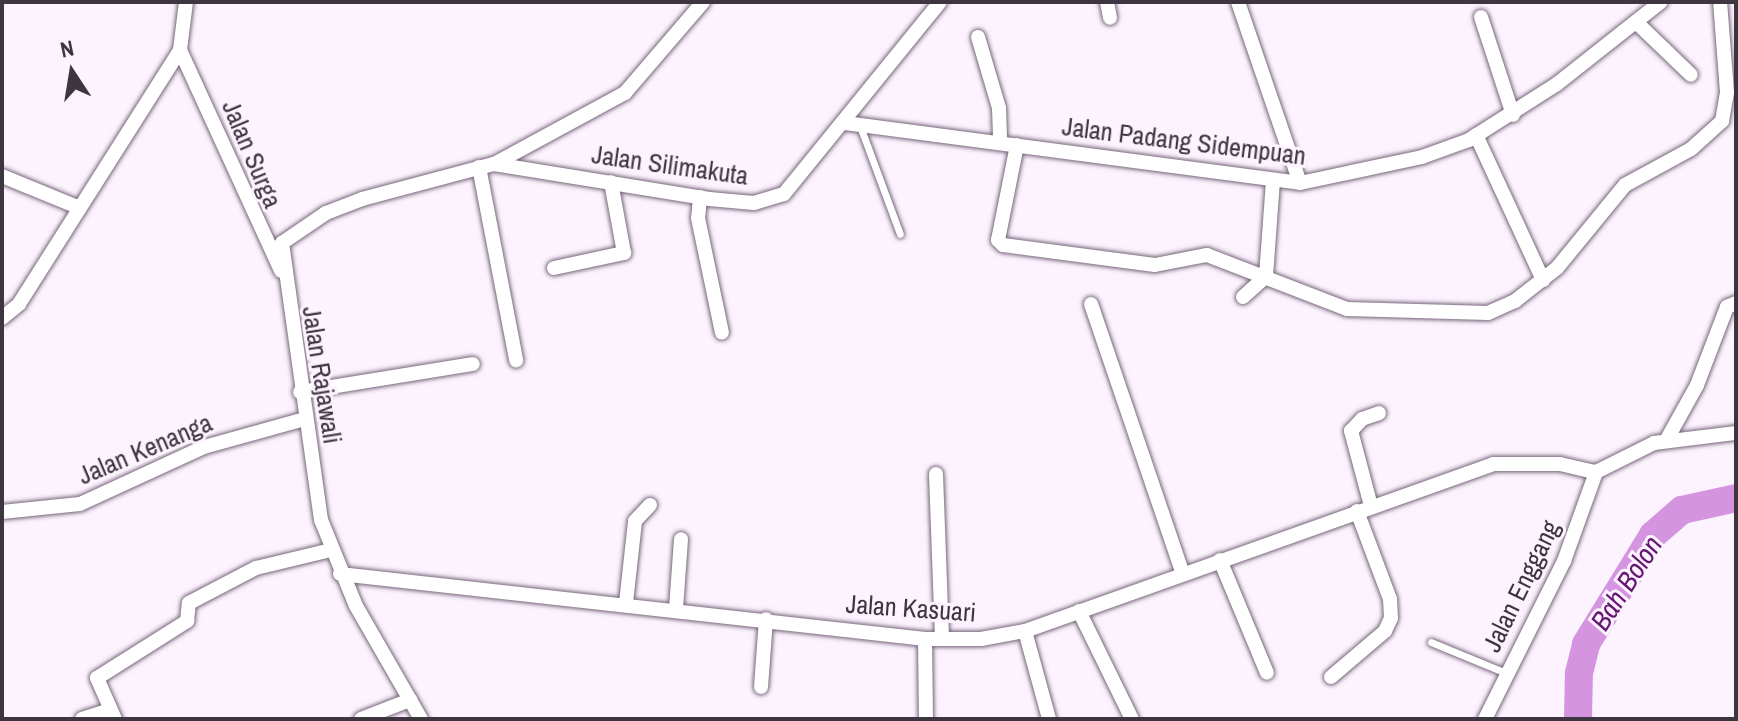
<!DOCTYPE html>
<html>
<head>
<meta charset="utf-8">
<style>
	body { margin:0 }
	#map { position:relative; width:1738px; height:721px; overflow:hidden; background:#fcf3fe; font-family:"Archivo Narrow",sans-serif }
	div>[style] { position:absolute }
	.river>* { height:28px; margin:-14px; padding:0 14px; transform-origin:14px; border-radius:14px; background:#d494e0 }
	.roads { filter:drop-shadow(0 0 2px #78657b) drop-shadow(0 0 2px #78657b) }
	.service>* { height:7px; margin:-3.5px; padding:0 3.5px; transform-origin:3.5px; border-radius:3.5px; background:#fff }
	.minor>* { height:14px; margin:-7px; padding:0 7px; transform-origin:7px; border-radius:7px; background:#fff }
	span { translate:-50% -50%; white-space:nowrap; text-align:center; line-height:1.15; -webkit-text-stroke:6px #fcf3fe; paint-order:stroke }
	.street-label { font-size:26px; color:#3d353f }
	.water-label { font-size:28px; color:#651673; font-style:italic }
	.frame { position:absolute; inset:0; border:4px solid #3d353f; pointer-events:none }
	.north { position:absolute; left:32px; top:32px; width:80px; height:80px; -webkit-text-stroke:6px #fcf3fe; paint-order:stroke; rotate:348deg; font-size:22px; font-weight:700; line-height:32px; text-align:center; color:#3d353f }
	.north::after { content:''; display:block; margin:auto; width:28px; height:36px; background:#3d353f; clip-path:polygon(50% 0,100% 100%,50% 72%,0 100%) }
</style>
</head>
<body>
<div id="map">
	<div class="river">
		<div style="left:1578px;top:719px;width:46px;rotate:-88.8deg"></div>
		<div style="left:1579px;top:673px;width:30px;rotate:-76deg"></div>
		<div style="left:1586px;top:644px;width:128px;rotate:-58.4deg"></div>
		<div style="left:1653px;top:535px;width:38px;rotate:-41deg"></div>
		<div style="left:1682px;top:510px;width:55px;rotate:-12.5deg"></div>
	</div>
	<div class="roads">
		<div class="service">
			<div style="left:860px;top:126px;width:115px;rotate:69.7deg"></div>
			<div style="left:1431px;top:642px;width:81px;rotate:22.5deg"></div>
		</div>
		<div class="minor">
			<div style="left:1107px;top:2px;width:16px;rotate:79deg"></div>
			<div style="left:1238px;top:2px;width:191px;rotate:71.1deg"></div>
			<div style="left:1481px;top:17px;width:103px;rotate:71.9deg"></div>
			<div style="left:1636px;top:22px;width:76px;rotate:43.9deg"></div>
			<div style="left:978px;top:37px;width:74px;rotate:73.5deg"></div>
			<div style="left:999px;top:108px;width:35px;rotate:88deg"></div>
			<div style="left:180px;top:50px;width:243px;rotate:65.4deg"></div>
			<div style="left:845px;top:123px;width:459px;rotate:7.5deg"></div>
			<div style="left:1300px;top:183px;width:125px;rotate:-12deg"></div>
			<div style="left:1422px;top:157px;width:50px;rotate:-19.9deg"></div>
			<div style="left:1469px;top:140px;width:104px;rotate:-32.5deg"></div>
			<div style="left:1557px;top:84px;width:132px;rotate:-38.3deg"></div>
			<div style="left:1476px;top:135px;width:160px;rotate:65.2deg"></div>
			<div style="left:1017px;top:145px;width:97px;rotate:101.3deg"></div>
			<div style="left:998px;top:240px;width:7px;rotate:45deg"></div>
			<div style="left:1003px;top:245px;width:153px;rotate:7.5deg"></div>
			<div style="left:1155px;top:265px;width:53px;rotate:-10.9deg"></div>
			<div style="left:1207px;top:255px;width:150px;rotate:21.1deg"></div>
			<div style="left:1347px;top:309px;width:141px;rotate:1.6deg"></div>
			<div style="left:1488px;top:313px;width:30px;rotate:-24deg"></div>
			<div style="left:1515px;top:301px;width:53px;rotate:-38.2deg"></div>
			<div style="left:1557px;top:268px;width:107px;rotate:-50.7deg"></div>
			<div style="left:1625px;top:185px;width:75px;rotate:-28.6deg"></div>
			<div style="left:1691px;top:149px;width:42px;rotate:-42.1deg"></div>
			<div style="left:1722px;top:121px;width:29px;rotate:-80deg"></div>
			<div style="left:1727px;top:92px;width:90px;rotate:-94.4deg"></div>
			<div style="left:494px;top:164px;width:149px;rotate:-28.5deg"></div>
			<div style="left:625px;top:93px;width:120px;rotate:-49.4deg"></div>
			<div style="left:479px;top:167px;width:197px;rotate:79.1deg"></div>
			<div style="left:2px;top:176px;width:84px;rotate:22.3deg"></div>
			<div style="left:700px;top:197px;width:21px;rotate:95deg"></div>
			<div style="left:698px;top:218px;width:117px;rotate:78.2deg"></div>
			<div style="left:554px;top:268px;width:72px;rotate:-12.1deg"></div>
			<div style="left:624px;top:253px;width:72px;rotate:-100.4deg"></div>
			<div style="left:1243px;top:297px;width:31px;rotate:-42deg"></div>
			<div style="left:1266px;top:276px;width:96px;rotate:-85.8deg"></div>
			<div style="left:1091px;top:304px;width:285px;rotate:71.2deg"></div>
			<div style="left:2px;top:318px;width:22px;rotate:-39deg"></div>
			<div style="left:19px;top:304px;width:301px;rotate:-57.6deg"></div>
			<div style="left:180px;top:50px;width:48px;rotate:-82.9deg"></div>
			<div style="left:300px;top:392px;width:175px;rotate:-9.2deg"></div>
			<div style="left:1666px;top:441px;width:64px;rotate:-61deg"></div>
			<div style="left:1697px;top:385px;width:84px;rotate:-69deg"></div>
			<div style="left:1727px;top:307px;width:10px;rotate:-24deg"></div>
			<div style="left:1596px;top:472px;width:65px;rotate:-26.6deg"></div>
			<div style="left:1654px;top:443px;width:83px;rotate:-7deg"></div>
			<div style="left:936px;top:474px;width:164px;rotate:87.9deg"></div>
			<div style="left:1371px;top:506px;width:78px;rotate:-104.9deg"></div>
			<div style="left:1351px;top:431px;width:16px;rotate:-47deg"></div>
			<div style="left:1362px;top:419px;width:18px;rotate:-19deg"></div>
			<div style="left:2px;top:512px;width:78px;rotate:-5.9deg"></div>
			<div style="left:80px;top:504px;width:136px;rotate:-24.7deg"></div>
			<div style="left:204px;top:447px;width:105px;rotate:-15.5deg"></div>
			<div style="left:1220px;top:560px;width:122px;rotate:67.4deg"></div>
			<div style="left:340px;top:574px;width:589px;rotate:6.34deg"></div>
			<div style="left:925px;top:639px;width:56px"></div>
			<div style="left:981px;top:639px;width:45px;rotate:-10.3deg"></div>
			<div style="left:1025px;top:631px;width:497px;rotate:-19.6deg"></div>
			<div style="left:1493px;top:464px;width:67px"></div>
			<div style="left:1560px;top:464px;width:37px;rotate:13deg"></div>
			<div style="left:626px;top:603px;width:82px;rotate:-83.7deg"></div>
			<div style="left:635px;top:521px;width:22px;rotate:-47deg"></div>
			<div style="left:676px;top:609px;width:70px;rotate:-85.9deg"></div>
			<div style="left:1079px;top:611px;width:120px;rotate:63.9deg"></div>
			<div style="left:1025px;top:631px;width:91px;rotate:74.7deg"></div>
			<div style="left:925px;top:639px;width:80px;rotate:89.3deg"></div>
			<div style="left:1331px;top:677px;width:71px;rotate:-40.4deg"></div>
			<div style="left:1385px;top:631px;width:14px;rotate:-65deg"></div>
			<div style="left:1391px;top:618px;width:19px;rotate:-93deg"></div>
			<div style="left:1390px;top:599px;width:94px;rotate:-110.6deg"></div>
			<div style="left:761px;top:687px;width:68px;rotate:-85.8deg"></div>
			<div style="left:82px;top:719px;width:28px;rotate:-18deg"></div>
			<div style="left:115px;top:719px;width:45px;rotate:-113.7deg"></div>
			<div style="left:97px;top:678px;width:107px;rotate:-32.3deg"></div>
			<div style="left:187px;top:621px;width:18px;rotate:-84deg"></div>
			<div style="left:189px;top:603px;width:76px;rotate:-27.6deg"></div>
			<div style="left:256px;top:568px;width:77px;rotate:-13.5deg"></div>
			<div style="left:361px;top:719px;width:53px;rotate:-21.2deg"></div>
			<div style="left:421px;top:719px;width:130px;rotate:-119.9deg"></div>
			<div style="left:356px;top:606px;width:93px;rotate:-112.1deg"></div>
			<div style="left:321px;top:520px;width:280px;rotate:-98deg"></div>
			<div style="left:282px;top:243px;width:53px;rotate:-34.3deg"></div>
			<div style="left:326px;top:213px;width:39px;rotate:-21deg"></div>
			<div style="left:362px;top:199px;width:137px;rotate:-14.9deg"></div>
			<div style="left:494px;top:164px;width:218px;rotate:9.2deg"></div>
			<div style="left:709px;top:199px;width:45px;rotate:5.1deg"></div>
			<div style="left:754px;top:203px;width:31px;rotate:-17deg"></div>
			<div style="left:784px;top:194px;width:247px;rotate:-50.9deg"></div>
			<div style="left:1485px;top:719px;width:177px;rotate:-63.4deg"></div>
			<div style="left:1564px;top:561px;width:95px;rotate:-70.2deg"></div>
		</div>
	</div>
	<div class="street-label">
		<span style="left:1184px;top:141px;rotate:7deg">Jalan Padang Sidempuan</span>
		<span style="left:252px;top:154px;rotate:67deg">Jalan Surga</span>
		<span style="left:670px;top:165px;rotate:8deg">Jalan Silimakuta</span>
		<span style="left:322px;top:375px;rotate:81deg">Jalan Rajawali</span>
		<span style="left:145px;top:449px;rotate:-23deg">Jalan Kenanga</span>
		<span style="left:1521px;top:586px;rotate:-64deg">Jalan Enggang</span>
		<span style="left:911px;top:608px;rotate:4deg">Jalan Kasuari</span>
	</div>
	<div class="water-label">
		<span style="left:1626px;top:583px;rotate:-57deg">Bah Bolon</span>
	</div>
	<div class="frame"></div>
	<div class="north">N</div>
</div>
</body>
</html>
